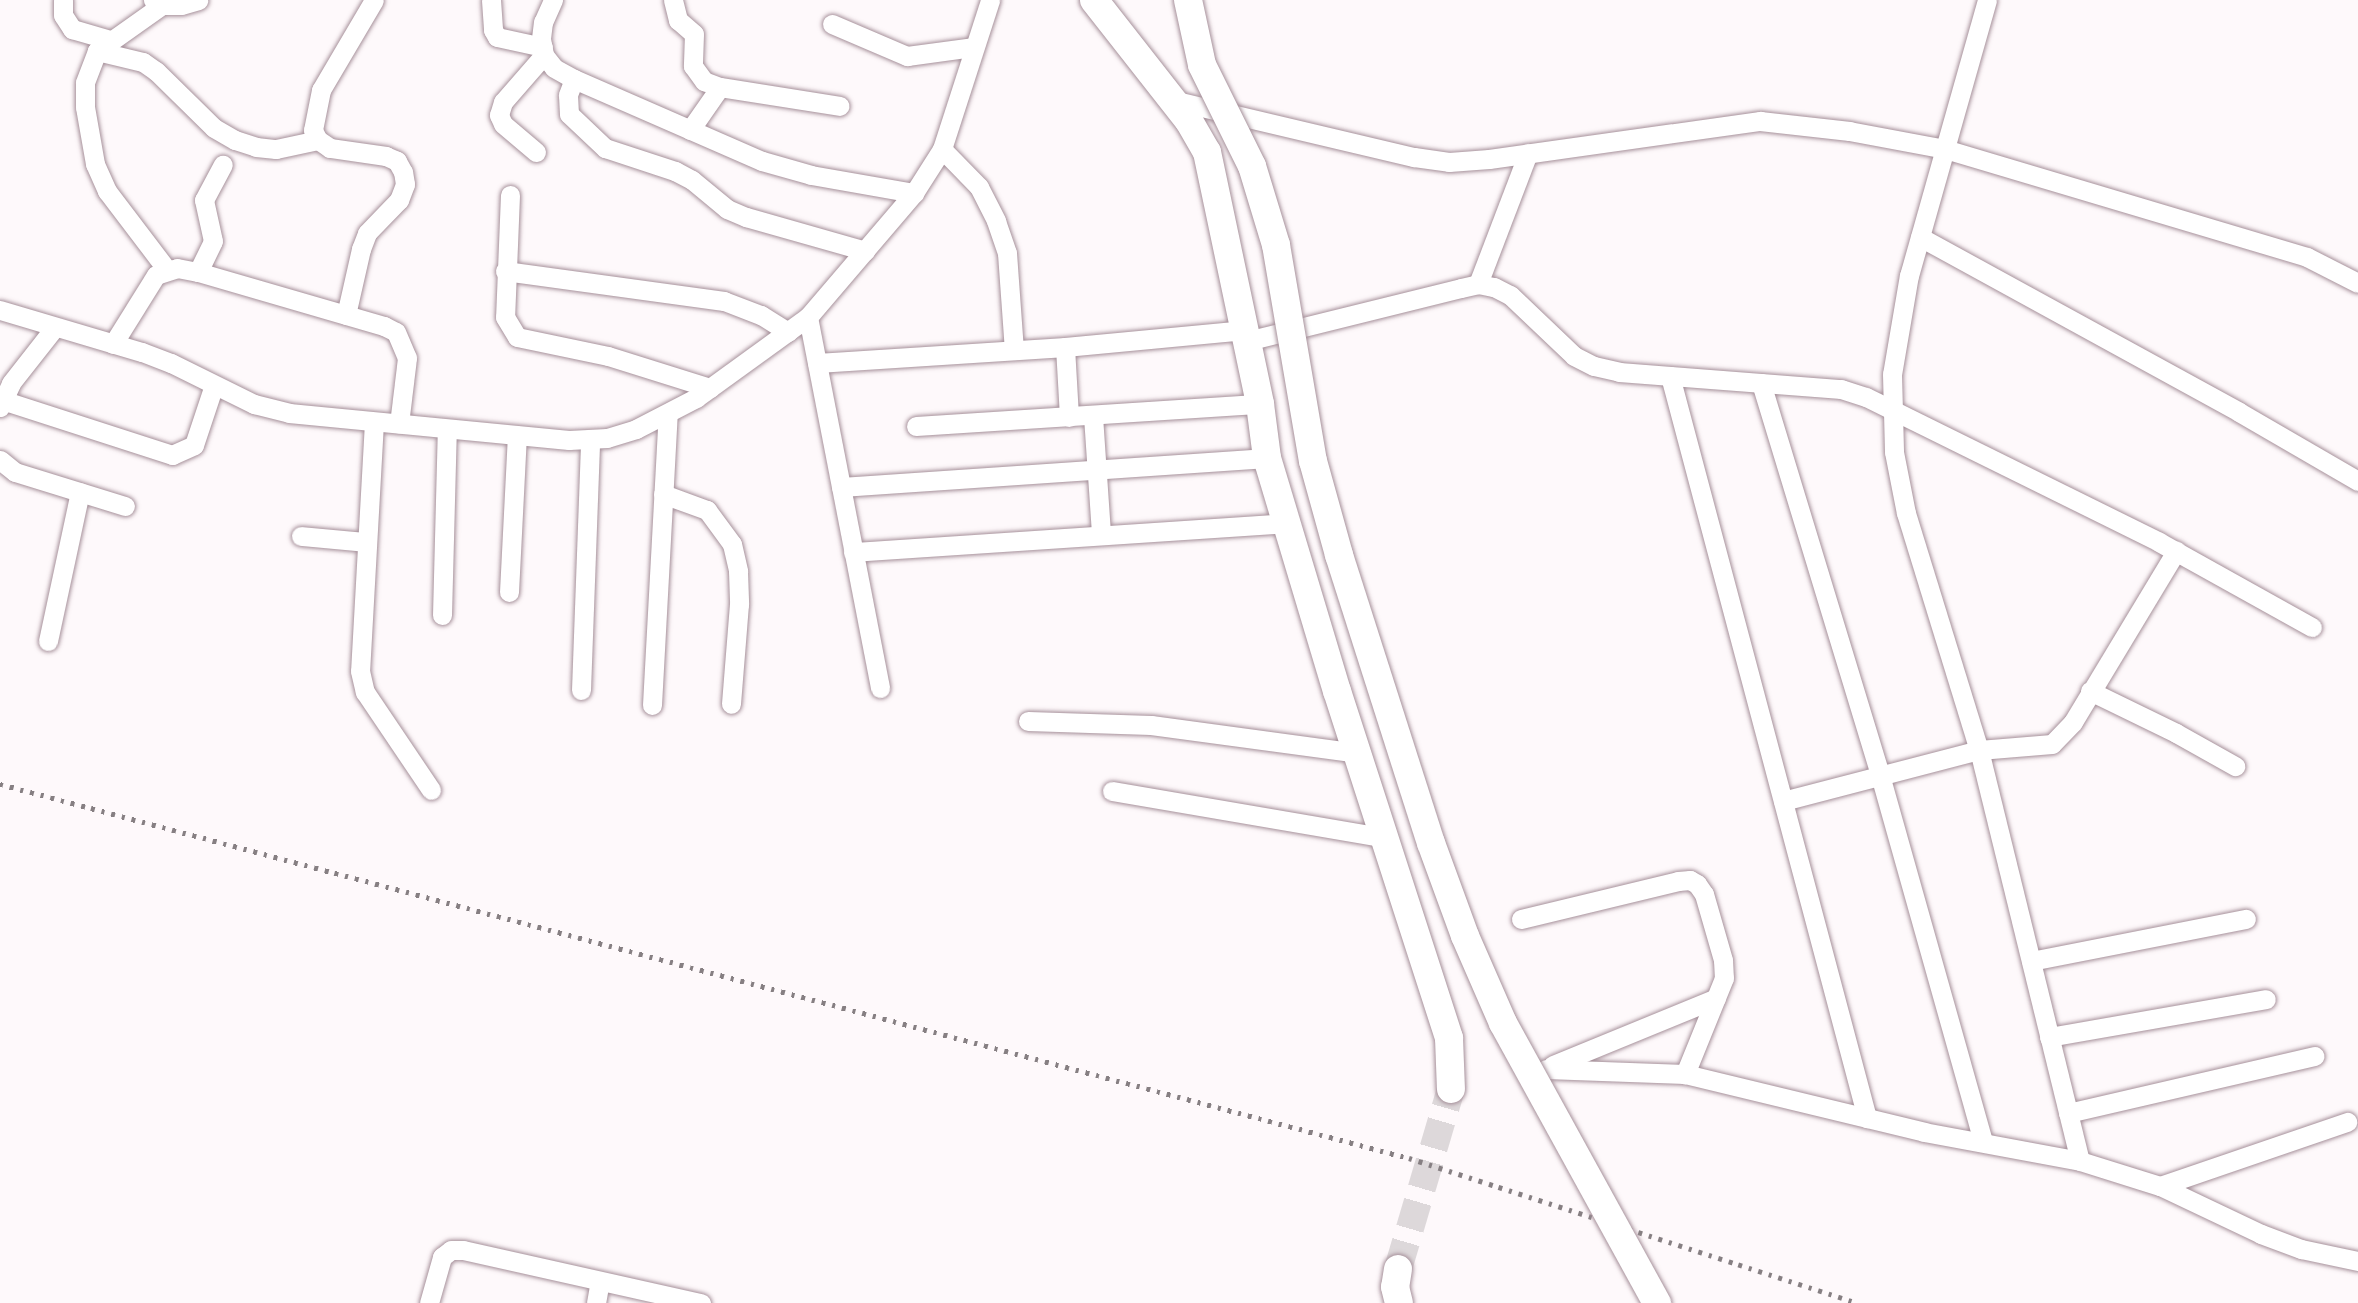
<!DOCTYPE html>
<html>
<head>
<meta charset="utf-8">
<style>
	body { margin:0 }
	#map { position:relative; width:2358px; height:1303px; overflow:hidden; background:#fef9fb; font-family:"Space Grotesk",sans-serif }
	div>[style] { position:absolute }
	.secondary-tunnel>* { height:28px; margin-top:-14px; transform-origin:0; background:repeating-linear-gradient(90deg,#ddd8da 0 28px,transparent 0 42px) }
	.roads { filter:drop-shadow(0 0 2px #a6909a) drop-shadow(0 0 2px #a6909a) }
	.street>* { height:19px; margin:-9.5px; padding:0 9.5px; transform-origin:9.5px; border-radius:9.5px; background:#fff }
	.secondary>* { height:28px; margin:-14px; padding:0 14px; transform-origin:14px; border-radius:14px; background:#fff }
	.rail>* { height:5px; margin-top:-2.5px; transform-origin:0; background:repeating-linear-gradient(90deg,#867f82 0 3.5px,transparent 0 10.5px) }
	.bridges { filter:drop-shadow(0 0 2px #a6909a) drop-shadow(0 0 2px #a6909a) }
	.secondary-bridge>* { height:28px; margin:-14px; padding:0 14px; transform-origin:14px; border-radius:14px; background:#fff }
	span { translate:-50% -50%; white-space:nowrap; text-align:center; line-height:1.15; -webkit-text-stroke:7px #fff; paint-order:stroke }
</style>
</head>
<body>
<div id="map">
	<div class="secondary-tunnel">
		<div style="left:1398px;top:1269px;width:188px;rotate:-73.6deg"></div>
	</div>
	<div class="roads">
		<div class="street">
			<div style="left:63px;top:0;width:15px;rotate:90deg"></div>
			<div style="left:63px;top:15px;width:17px;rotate:57deg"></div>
			<div style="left:72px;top:29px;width:40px;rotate:16deg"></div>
			<div style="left:153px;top:0;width:10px;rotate:29deg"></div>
			<div style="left:162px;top:5px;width:19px"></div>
			<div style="left:181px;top:5px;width:18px;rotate:-16deg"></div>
			<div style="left:491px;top:0;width:30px;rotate:86deg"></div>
			<div style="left:493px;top:30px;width:8px;rotate:60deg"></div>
			<div style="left:497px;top:37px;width:47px;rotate:12.3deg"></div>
			<div style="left:553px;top:0;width:24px;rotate:114deg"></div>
			<div style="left:543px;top:22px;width:17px;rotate:97deg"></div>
			<div style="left:541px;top:39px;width:16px;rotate:79deg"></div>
			<div style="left:544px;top:55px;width:16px;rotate:52deg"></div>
			<div style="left:554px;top:68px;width:23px;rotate:29deg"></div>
			<div style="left:574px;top:79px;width:205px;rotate:23.6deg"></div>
			<div style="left:762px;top:161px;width:51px;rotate:15.9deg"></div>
			<div style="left:811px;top:175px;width:105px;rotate:9.9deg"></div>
			<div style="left:673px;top:0;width:21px;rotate:76deg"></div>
			<div style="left:678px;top:20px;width:21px;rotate:41deg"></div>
			<div style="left:694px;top:34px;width:32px;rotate:92deg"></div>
			<div style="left:693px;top:66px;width:19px;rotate:54deg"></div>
			<div style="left:704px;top:81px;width:17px;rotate:21deg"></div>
			<div style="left:720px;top:87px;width:121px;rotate:9deg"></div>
			<div style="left:1987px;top:0;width:286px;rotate:105.8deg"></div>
			<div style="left:1909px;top:275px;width:100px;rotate:99.7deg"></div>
			<div style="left:1892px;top:374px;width:78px;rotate:88.5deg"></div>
			<div style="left:1894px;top:452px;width:62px;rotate:78.9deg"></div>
			<div style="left:1906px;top:513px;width:248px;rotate:72.9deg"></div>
			<div style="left:1979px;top:750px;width:423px;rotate:76.2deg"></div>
			<div style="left:162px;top:5px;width:80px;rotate:144.7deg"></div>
			<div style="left:97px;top:51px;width:34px;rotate:111deg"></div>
			<div style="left:85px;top:83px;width:24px;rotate:90deg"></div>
			<div style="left:85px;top:107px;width:58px;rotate:80deg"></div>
			<div style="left:95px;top:164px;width:30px;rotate:66deg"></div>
			<div style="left:107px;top:191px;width:99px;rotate:52.8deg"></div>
			<div style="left:832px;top:24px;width:82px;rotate:23.1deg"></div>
			<div style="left:907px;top:56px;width:68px;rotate:-7.7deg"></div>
			<div style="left:97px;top:51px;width:47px;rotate:13.4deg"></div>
			<div style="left:143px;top:62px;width:16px;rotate:35deg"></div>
			<div style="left:156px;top:71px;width:81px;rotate:44.5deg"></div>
			<div style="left:214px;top:128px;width:24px;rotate:30deg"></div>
			<div style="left:235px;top:140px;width:22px;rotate:18deg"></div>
			<div style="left:256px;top:147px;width:20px;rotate:6deg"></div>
			<div style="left:276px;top:149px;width:43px;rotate:-12.1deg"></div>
			<div style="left:574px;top:79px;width:17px;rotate:111deg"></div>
			<div style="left:568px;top:95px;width:19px;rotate:87deg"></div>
			<div style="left:569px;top:114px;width:50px;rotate:43.4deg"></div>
			<div style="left:605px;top:148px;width:74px;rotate:18.2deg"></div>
			<div style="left:675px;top:171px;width:19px;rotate:28deg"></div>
			<div style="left:692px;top:180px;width:45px;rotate:39.6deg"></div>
			<div style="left:727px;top:209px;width:21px;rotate:23deg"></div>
			<div style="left:746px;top:217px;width:124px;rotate:15.9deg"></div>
			<div style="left:1172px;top:100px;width:249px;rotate:13.3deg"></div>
			<div style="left:1414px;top:157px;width:35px;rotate:8deg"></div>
			<div style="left:1449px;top:162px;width:40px;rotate:-4.3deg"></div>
			<div style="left:1489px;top:159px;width:274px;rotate:-8deg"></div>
			<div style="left:1760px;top:121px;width:90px;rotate:6.4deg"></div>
			<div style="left:1849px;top:131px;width:98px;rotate:10.6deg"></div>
			<div style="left:1945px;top:149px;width:378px;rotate:16.6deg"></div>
			<div style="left:2307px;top:257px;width:57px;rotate:27deg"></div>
			<div style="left:690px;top:130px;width:52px;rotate:-55.1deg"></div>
			<div style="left:942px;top:149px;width:53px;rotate:45.8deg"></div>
			<div style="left:979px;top:187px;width:38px;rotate:63deg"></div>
			<div style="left:996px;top:221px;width:34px;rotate:71deg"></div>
			<div style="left:1007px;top:253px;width:97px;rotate:85.9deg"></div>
			<div style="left:536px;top:152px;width:43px;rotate:-139.7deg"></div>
			<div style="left:503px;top:124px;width:10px;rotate:-114deg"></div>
			<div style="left:499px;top:115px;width:14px;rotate:-73deg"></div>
			<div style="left:503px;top:102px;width:62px;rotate:-48.9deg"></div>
			<div style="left:510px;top:195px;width:122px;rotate:92.3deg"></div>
			<div style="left:505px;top:317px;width:23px;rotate:59deg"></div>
			<div style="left:517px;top:337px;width:93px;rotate:11.8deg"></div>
			<div style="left:608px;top:356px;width:107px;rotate:17.4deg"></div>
			<div style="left:1920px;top:237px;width:364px;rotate:28.7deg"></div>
			<div style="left:2239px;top:412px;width:138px;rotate:30.1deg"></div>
			<div style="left:505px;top:271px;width:221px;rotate:7.8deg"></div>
			<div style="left:724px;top:301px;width:40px;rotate:21deg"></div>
			<div style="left:761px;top:315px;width:32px;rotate:32deg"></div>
			<div style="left:198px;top:272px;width:34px;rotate:-64deg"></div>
			<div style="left:213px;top:241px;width:42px;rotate:-102.4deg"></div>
			<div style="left:204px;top:200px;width:40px;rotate:-62deg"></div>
			<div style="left:1478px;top:284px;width:140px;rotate:-69.1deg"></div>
			<div style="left:0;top:310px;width:148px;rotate:16.5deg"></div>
			<div style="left:142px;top:352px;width:31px;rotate:21deg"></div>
			<div style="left:171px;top:363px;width:93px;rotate:26.3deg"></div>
			<div style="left:254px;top:404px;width:36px;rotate:14deg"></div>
			<div style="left:289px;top:413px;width:281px;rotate:5.5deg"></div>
			<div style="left:569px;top:440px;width:38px;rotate:-3deg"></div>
			<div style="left:607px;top:438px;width:30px;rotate:-17deg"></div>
			<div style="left:636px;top:429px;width:68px;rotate:-27.3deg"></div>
			<div style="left:696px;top:398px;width:138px;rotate:-35.9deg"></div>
			<div style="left:808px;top:317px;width:163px;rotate:-49.5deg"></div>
			<div style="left:914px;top:193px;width:52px;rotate:-57.5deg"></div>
			<div style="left:942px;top:149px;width:157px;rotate:-72.1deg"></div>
			<div style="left:346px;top:315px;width:68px;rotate:-77.2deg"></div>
			<div style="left:361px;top:249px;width:17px;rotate:-69deg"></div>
			<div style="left:367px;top:233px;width:46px;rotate:-45.9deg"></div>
			<div style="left:399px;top:200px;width:17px;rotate:-69deg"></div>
			<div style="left:405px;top:184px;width:12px;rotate:-99deg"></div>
			<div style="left:403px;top:172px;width:13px;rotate:-119deg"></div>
			<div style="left:397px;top:161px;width:12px;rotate:-156deg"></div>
			<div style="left:386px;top:156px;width:57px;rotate:-171.9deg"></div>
			<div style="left:330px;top:148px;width:14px;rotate:-146deg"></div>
			<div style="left:318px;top:140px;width:11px;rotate:-117deg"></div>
			<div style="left:313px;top:130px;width:41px;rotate:-78.7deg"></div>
			<div style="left:321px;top:90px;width:104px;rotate:-59.5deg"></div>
			<div style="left:808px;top:317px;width:378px;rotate:79deg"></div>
			<div style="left:1247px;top:341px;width:220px;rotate:-13.9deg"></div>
			<div style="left:1461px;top:288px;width:17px;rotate:-13deg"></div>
			<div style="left:1478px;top:284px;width:16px;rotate:11deg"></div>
			<div style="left:1494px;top:287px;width:18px;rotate:27deg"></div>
			<div style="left:1510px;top:295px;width:88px;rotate:43.6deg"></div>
			<div style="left:1574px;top:356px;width:22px;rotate:27deg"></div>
			<div style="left:1594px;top:366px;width:26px;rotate:13deg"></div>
			<div style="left:1619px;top:372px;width:223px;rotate:4.4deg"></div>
			<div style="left:1841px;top:389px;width:26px;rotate:18deg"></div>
			<div style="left:1866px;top:397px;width:327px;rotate:26.3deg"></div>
			<div style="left:2159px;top:542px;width:175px;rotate:29.1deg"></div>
			<div style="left:113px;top:344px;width:81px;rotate:-58.1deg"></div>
			<div style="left:156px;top:275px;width:22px;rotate:-18deg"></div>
			<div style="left:177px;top:268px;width:21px;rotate:11deg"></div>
			<div style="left:198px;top:272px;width:194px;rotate:16.2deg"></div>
			<div style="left:384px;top:326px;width:13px;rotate:27deg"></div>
			<div style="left:396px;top:332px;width:28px;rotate:67deg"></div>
			<div style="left:407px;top:358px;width:66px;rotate:96.9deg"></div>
			<div style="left:1065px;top:347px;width:70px;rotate:86.7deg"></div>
			<div style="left:817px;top:363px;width:249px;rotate:-3.7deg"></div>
			<div style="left:1065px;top:347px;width:181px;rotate:-5.4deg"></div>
			<div style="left:1670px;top:376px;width:768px;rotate:75.13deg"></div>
			<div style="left:1761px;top:383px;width:410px;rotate:73.1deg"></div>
			<div style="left:1880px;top:775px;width:380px;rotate:74.3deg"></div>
			<div style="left:2px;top:400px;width:179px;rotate:17.9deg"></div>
			<div style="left:172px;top:455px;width:24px;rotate:-24deg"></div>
			<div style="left:194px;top:445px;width:63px;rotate:-71.6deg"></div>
			<div style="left:0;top:407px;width:26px;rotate:-65deg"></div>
			<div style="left:11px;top:383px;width:71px;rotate:-51.8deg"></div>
			<div style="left:1093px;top:416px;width:118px;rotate:86.1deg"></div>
			<div style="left:374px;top:422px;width:249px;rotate:93.2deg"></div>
			<div style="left:360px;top:671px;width:22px;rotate:77deg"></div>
			<div style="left:365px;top:692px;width:118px;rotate:56deg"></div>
			<div style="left:916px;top:426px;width:345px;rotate:-3.7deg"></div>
			<div style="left:0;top:460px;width:19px;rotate:39deg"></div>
			<div style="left:15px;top:472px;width:115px;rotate:17.2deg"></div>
			<div style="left:841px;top:487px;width:427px;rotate:-3.9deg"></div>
			<div style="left:663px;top:494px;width:47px;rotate:20deg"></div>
			<div style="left:707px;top:510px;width:42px;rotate:53.7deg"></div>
			<div style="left:732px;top:544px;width:28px;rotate:77deg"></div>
			<div style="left:738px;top:571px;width:33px;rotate:88deg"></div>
			<div style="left:739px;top:604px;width:100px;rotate:94.6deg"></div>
			<div style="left:301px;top:536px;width:65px;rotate:5.3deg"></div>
			<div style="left:853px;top:552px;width:435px;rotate:-3.8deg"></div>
			<div style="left:509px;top:592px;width:157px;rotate:-87.1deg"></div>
			<div style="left:442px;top:615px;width:186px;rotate:-88.5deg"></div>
			<div style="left:48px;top:641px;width:152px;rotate:-77.9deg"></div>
			<div style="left:581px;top:690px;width:251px;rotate:-87.9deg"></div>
			<div style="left:2090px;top:691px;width:96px;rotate:26deg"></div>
			<div style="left:2176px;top:733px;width:68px;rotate:29.2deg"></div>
			<div style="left:652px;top:705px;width:291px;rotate:-86.9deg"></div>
			<div style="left:1028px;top:721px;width:123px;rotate:1.9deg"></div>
			<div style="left:1151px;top:725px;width:210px;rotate:7.7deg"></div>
			<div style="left:1112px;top:791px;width:279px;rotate:9.7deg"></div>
			<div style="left:1783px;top:801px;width:203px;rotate:-14.6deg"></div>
			<div style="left:1979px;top:750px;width:73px;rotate:-4.7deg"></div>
			<div style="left:2052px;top:744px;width:30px;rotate:-46deg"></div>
			<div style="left:2073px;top:722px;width:200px;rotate:-58.9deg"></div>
			<div style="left:1521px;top:919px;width:162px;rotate:-13.6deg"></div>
			<div style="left:1678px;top:881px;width:12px;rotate:-5deg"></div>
			<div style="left:1690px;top:880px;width:8px;rotate:30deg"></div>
			<div style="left:1697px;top:884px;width:12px;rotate:55deg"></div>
			<div style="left:1704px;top:894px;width:69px;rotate:73.9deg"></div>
			<div style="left:1723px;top:960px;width:18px;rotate:87deg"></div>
			<div style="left:1724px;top:978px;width:104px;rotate:112.1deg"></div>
			<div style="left:2031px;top:961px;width:219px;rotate:-11.1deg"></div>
			<div style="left:2049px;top:1037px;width:220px;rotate:-9.9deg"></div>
			<div style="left:1553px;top:1065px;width:176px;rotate:-22.3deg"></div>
			<div style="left:1546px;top:1069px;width:139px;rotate:2.1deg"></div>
			<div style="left:1685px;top:1074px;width:246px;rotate:13.6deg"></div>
			<div style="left:1924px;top:1132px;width:159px;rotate:10.5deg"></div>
			<div style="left:2080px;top:1161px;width:84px;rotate:17.4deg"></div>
			<div style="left:2160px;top:1186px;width:112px;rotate:25.4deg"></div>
			<div style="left:2261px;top:1234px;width:43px;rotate:20.6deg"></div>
			<div style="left:2301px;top:1249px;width:58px;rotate:11.9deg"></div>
			<div style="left:2068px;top:1113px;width:253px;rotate:-13deg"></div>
			<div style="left:2160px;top:1186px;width:198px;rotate:-18.9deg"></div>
			<div style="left:429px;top:1303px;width:48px;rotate:-74.2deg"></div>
			<div style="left:442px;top:1257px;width:11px;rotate:-38deg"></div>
			<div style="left:451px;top:1250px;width:12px"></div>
			<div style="left:463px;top:1250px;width:244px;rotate:12.6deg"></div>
			<div style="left:596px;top:1303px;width:22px;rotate:-80deg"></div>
		</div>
		<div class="secondary">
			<div style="left:1094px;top:0;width:154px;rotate:51.9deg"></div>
			<div style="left:1189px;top:121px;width:36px;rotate:60deg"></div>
			<div style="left:1207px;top:152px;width:258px;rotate:78.1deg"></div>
			<div style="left:1260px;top:404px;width:54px;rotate:82.6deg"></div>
			<div style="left:1267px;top:458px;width:243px;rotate:73.3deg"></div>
			<div style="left:1337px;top:691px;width:365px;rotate:72.1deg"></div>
			<div style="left:1449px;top:1038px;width:51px;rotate:87.8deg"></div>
			<div style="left:1398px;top:1269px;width:18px;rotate:99deg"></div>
			<div style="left:1395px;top:1287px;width:16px;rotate:76deg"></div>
		</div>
	</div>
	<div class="rail">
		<div style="left:0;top:784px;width:1458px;rotate:14.87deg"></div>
		<div style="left:1409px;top:1158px;width:471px;rotate:17.9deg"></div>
	</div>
	<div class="bridges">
		<div class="secondary-bridge">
			<div style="left:1188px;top:0;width:66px;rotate:77.8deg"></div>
			<div style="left:1202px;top:65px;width:113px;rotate:63.7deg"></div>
			<div style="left:1252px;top:166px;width:83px;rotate:73.1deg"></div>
			<div style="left:1276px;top:245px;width:219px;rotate:80.3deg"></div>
			<div style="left:1313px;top:461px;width:98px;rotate:74.5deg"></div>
			<div style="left:1339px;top:555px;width:302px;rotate:72.3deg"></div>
			<div style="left:1431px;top:843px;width:99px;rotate:69.9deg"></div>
			<div style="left:1465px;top:936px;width:95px;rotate:66.4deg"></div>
			<div style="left:1503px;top:1023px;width:320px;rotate:61.2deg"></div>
		</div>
	</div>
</div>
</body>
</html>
